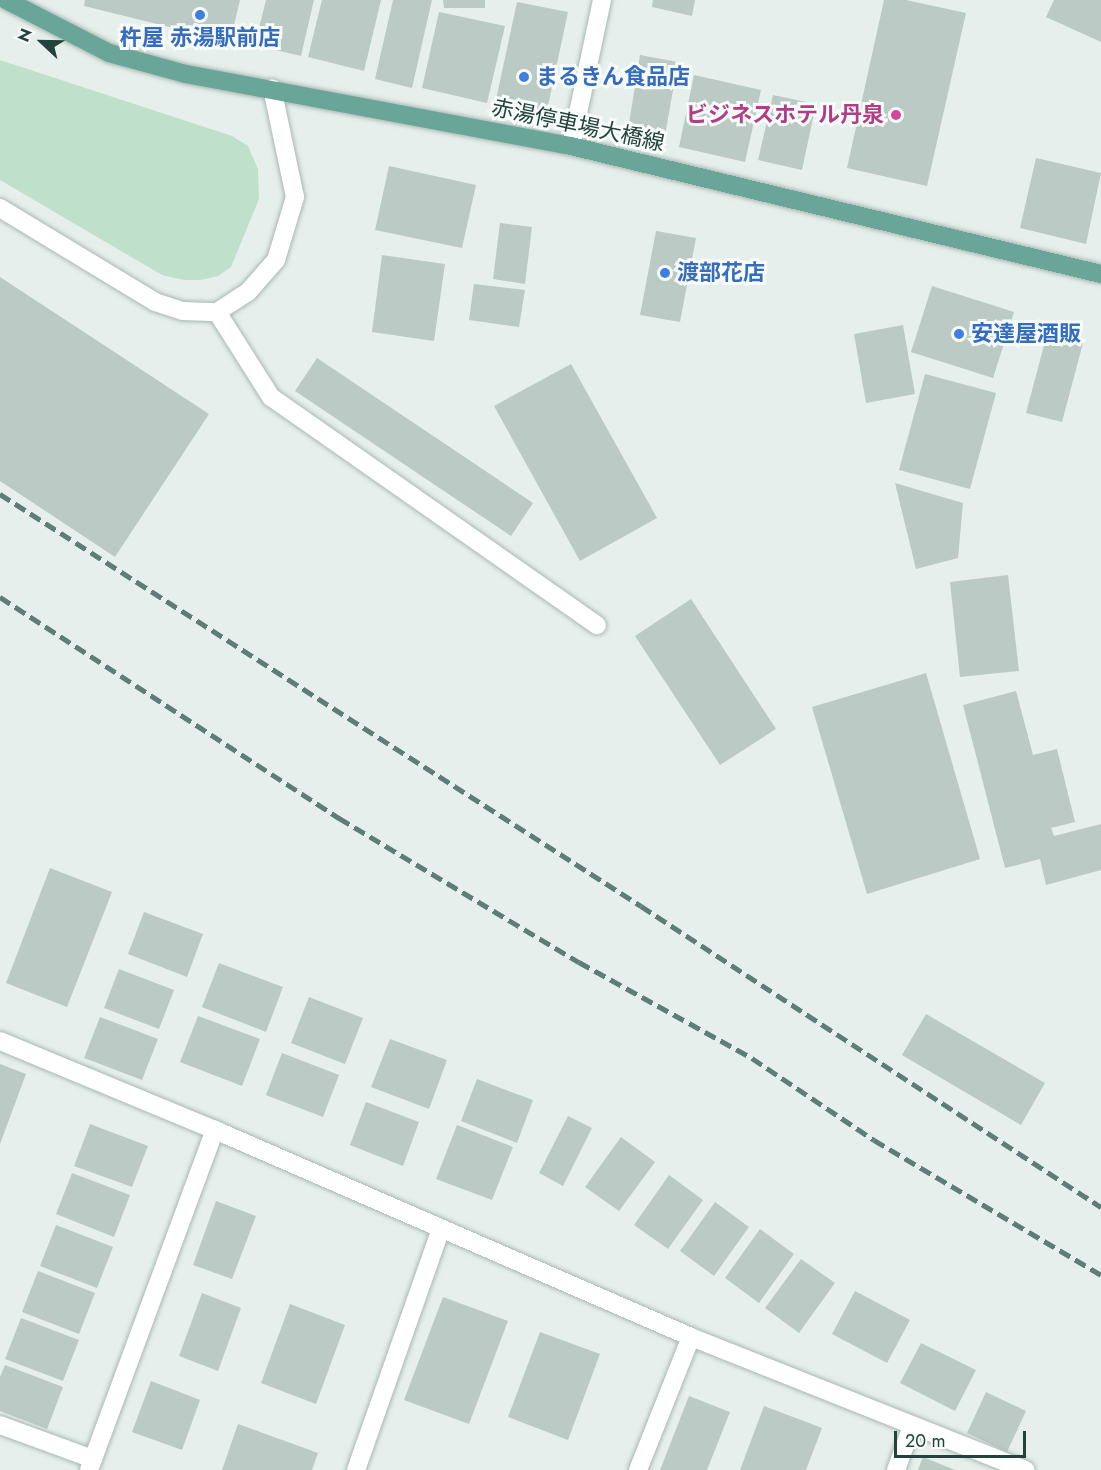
<!DOCTYPE html>
<html>
<head>
<meta charset="utf-8">
<style>
	body { margin:0 }
	#map { position:relative; width:1101px; height:1470px; overflow:hidden; background:#e6efeb; font-family:Jost,"Noto Sans JP",sans-serif }
	div>[style] { position:absolute }
	.green>* { inset:0; background:#bfe0ca }
	.building>* { inset:0; background:#bbcac5 }
	.roads { filter:drop-shadow(0 0 2px #a8b8b3) drop-shadow(0 0 2px #a8b8b3) }
	.minor>* { height:18px; margin:-9px; padding:0 9px; transform-origin:9px; border-radius:9px; background:#fff }
	.major>* { height:18px; margin:-9px; padding:0 9px; transform-origin:9px; border-radius:9px; background:#6aa59a }
	.rail>* { height:4.5px; margin-top:-2.25px; transform-origin:0; background:repeating-linear-gradient(90deg,#5f7d77 0 12px,transparent 0 18px) }
	.dots>* { width:16px; height:16px; translate:-50% -50%; box-sizing:border-box; border:3px solid #f7fbf9; border-radius:50% }
	span { translate:-50% -50%; white-space:nowrap; text-align:center; line-height:1.15; -webkit-text-stroke:6px #f7fbf9; paint-order:stroke }
	.shop-label { font-size:22px; color:#366cbe; font-weight:700 }
	.left { translate:0 -50%; text-align:left }
	.hotel-label { font-size:22px; color:#b23c85; font-weight:700 }
	.right { translate:-100% -50%; text-align:right }
	.street-label { font-size:22px; color:#24423c }
	.north { position:absolute; left:12px; top:12px; width:60px; height:60px; -webkit-text-stroke:4px #f7fbf9; paint-order:stroke; rotate:292deg; font-size:16px; font-weight:700; line-height:24px; text-align:center; color:#24423c }
	.north::after { content:''; display:block; margin:auto; width:21px; height:27px; background:#24423c; clip-path:polygon(50% 0,100% 100%,50% 72%,0 100%) }
	.scale { position:absolute; left:894px; top:1431px; width:132px; height:27px; box-sizing:border-box; border:3px solid #24423c; border-top:0; padding-left:8px; font-size:18px; line-height:21px; white-space:nowrap; color:#24423c; -webkit-text-stroke:4px #f7fbf9; paint-order:stroke }
</style>
</head>
<body>
<div id="map">
	<div class="green">
		<div style="clip-path:polygon(0 60px,232px 136px,248px 146px,258px 169px,259px 199px,231px 267px,218px 276px,201px 280px,184px 280px,162px 275px,0 180px)"></div>
	</div>
	<div class="building">
		<div style="clip-path:polygon(85px 0,240px 0,230px 42px,84px 6px)"></div>
		<div style="clip-path:polygon(266px 0,314px 0,301px 56px,255px 45px)"></div>
		<div style="clip-path:polygon(322px 0,381px 0,364px 71px,308px 57px)"></div>
		<div style="clip-path:polygon(393px 0,432px 0,412px 88px,375px 79px)"></div>
		<div style="clip-path:polygon(443px 0,485px 0,485px 8px,444px 8px)"></div>
		<div style="clip-path:polygon(653px 0,695px 0,692px 16px,652px 7px)"></div>
		<div style="clip-path:polygon(884px 0,906px 0,966px 13px,927px 186px,847px 168px)"></div>
		<div style="clip-path:polygon(1054px 0,1101px 0,1101px 42px,1046px 17px)"></div>
		<div style="clip-path:polygon(517px 2px,568px 12px,545px 120px,494px 109px)"></div>
		<div style="clip-path:polygon(439px 12px,505px 26px,487px 103px,422px 88px)"></div>
		<div style="clip-path:polygon(640px 55px,678px 62px,664px 141px,627px 136px)"></div>
		<div style="clip-path:polygon(694px 75px,761px 90px,745px 162px,679px 147px)"></div>
		<div style="clip-path:polygon(773px 95px,816px 104px,802px 170px,758px 160px)"></div>
		<div style="clip-path:polygon(1036px 158px,1101px 173px,1086px 244px,1020px 228px)"></div>
		<div style="clip-path:polygon(389px 166px,476px 185px,462px 248px,375px 230px)"></div>
		<div style="clip-path:polygon(500px 223px,532px 227px,525px 284px,493px 279px)"></div>
		<div style="clip-path:polygon(656px 231px,696px 238px,680px 322px,640px 315px)"></div>
		<div style="clip-path:polygon(382px 255px,445px 264px,434px 341px,372px 332px)"></div>
		<div style="clip-path:polygon(0 277px,209px 414px,115px 557px,0 481px)"></div>
		<div style="clip-path:polygon(474px 284px,525px 290px,519px 327px,469px 320px)"></div>
		<div style="clip-path:polygon(932px 286px,1014px 312px,993px 378px,911px 352px)"></div>
		<div style="clip-path:polygon(903px 325px,915px 394px,866px 403px,854px 334px)"></div>
		<div style="clip-path:polygon(1047px 334px,1083px 343px,1062px 422px,1026px 413px)"></div>
		<div style="clip-path:polygon(317px 358px,533px 503px,511px 536px,295px 391px)"></div>
		<div style="clip-path:polygon(571px 364px,657px 518px,580px 561px,494px 406px)"></div>
		<div style="clip-path:polygon(925px 374px,996px 393px,970px 489px,899px 470px)"></div>
		<div style="clip-path:polygon(895px 483px,963px 503px,958px 558px,916px 569px)"></div>
		<div style="clip-path:polygon(1008px 575px,1019px 671px,960px 677px,950px 582px)"></div>
		<div style="clip-path:polygon(691px 599px,776px 729px,720px 765px,635px 636px)"></div>
		<div style="clip-path:polygon(926px 673px,980px 859px,867px 894px,812px 707px)"></div>
		<div style="clip-path:polygon(1016px 691px,1033px 755px,1057px 749px,1075px 822px,1051px 828px,1054px 836px,1101px 824px,1101px 870px,1046px 885px,1040px 859px,1005px 868px,963px 705px)"></div>
		<div style="clip-path:polygon(50px 868px,112px 892px,67px 1007px,6px 983px)"></div>
		<div style="clip-path:polygon(144px 912px,203px 934px,187px 977px,128px 954px)"></div>
		<div style="clip-path:polygon(219px 963px,283px 987px,266px 1032px,202px 1007px)"></div>
		<div style="clip-path:polygon(119px 969px,174px 990px,159px 1029px,104px 1008px)"></div>
		<div style="clip-path:polygon(309px 997px,363px 1018px,345px 1064px,291px 1043px)"></div>
		<div style="clip-path:polygon(926px 1014px,1045px 1083px,1021px 1125px,902px 1055px)"></div>
		<div style="clip-path:polygon(198px 1016px,260px 1039px,242px 1086px,180px 1062px)"></div>
		<div style="clip-path:polygon(100px 1017px,158px 1039px,142px 1080px,84px 1058px)"></div>
		<div style="clip-path:polygon(390px 1039px,447px 1060px,429px 1109px,371px 1087px)"></div>
		<div style="clip-path:polygon(282px 1053px,339px 1075px,323px 1117px,266px 1095px)"></div>
		<div style="clip-path:polygon(0 1064px,26px 1074px,0 1144px)"></div>
		<div style="clip-path:polygon(477px 1079px,533px 1100px,517px 1143px,461px 1121px)"></div>
		<div style="clip-path:polygon(366px 1102px,419px 1122px,403px 1166px,350px 1145px)"></div>
		<div style="clip-path:polygon(568px 1116px,592px 1128px,563px 1186px,539px 1173px)"></div>
		<div style="clip-path:polygon(90px 1124px,148px 1146px,132px 1187px,74px 1166px)"></div>
		<div style="clip-path:polygon(457px 1125px,513px 1147px,492px 1200px,436px 1179px)"></div>
		<div style="clip-path:polygon(621px 1137px,655px 1162px,619px 1211px,585px 1187px)"></div>
		<div style="clip-path:polygon(72px 1173px,130px 1195px,114px 1237px,56px 1214px)"></div>
		<div style="clip-path:polygon(669px 1175px,703px 1200px,668px 1249px,634px 1225px)"></div>
		<div style="clip-path:polygon(216px 1201px,256px 1216px,232px 1279px,193px 1265px)"></div>
		<div style="clip-path:polygon(715px 1202px,749px 1227px,714px 1276px,680px 1251px)"></div>
		<div style="clip-path:polygon(56px 1225px,113px 1247px,97px 1288px,40px 1266px)"></div>
		<div style="clip-path:polygon(760px 1229px,794px 1254px,759px 1303px,725px 1278px)"></div>
		<div style="clip-path:polygon(801px 1259px,835px 1283px,799px 1333px,765px 1308px)"></div>
		<div style="clip-path:polygon(38px 1271px,95px 1293px,79px 1334px,22px 1312px)"></div>
		<div style="clip-path:polygon(855px 1291px,910px 1320px,887px 1363px,832px 1334px)"></div>
		<div style="clip-path:polygon(202px 1293px,241px 1308px,218px 1371px,179px 1356px)"></div>
		<div style="clip-path:polygon(443px 1297px,508px 1321px,469px 1424px,404px 1400px)"></div>
		<div style="clip-path:polygon(290px 1304px,345px 1325px,316px 1404px,261px 1383px)"></div>
		<div style="clip-path:polygon(21px 1318px,79px 1340px,63px 1381px,5px 1359px)"></div>
		<div style="clip-path:polygon(540px 1332px,600px 1354px,568px 1440px,508px 1417px)"></div>
		<div style="clip-path:polygon(921px 1343px,976px 1370px,955px 1411px,900px 1383px)"></div>
		<div style="clip-path:polygon(5px 1365px,63px 1387px,47px 1429px,0 1411px,0 1377px)"></div>
		<div style="clip-path:polygon(151px 1381px,200px 1400px,182px 1450px,132px 1432px)"></div>
		<div style="clip-path:polygon(986px 1392px,1026px 1411px,1007px 1452px,967px 1433px)"></div>
		<div style="clip-path:polygon(689px 1396px,730px 1412px,707px 1470px,660px 1470px)"></div>
		<div style="clip-path:polygon(764px 1406px,822px 1428px,806px 1470px,740px 1470px)"></div>
		<div style="clip-path:polygon(238px 1424px,318px 1453px,312px 1470px,222px 1470px)"></div>
		<div style="clip-path:polygon(923px 1457px,955px 1470px,918px 1470px)"></div>
	</div>
	<div class="roads">
		<div class="minor">
			<div style="left:571px;top:146px;width:149px;rotate:-78deg"></div>
			<div style="left:0;top:208px;width:181px;rotate:31.2deg"></div>
			<div style="left:155px;top:302px;width:29px;rotate:18deg"></div>
			<div style="left:183px;top:311px;width:34px;rotate:2deg"></div>
			<div style="left:217px;top:312px;width:37px;rotate:-33deg"></div>
			<div style="left:248px;top:292px;width:43px;rotate:-48.8deg"></div>
			<div style="left:276px;top:260px;width:66px;rotate:-73.2deg"></div>
			<div style="left:295px;top:197px;width:111px;rotate:-101.9deg"></div>
			<div style="left:217px;top:312px;width:101px;rotate:57.6deg"></div>
			<div style="left:271px;top:397px;width:398px;rotate:35deg"></div>
			<div style="left:0;top:1041px;width:233px;rotate:22.5deg"></div>
			<div style="left:215px;top:1130px;width:519px;rotate:23.5deg"></div>
			<div style="left:691px;top:1337px;width:360px;rotate:21.7deg"></div>
			<div style="left:0;top:1425px;width:99px;rotate:20.1deg"></div>
			<div style="left:89px;top:1470px;width:363px;rotate:-69.7deg"></div>
			<div style="left:356px;top:1470px;width:256px;rotate:-70.6deg"></div>
			<div style="left:638px;top:1470px;width:143px;rotate:-68.3deg"></div>
			<div style="left:896px;top:1470px;width:47px;rotate:-70deg"></div>
		</div>
		<div class="major">
			<div style="left:6px;top:0;width:116px;rotate:27.2deg"></div>
			<div style="left:109px;top:53px;width:80px;rotate:15.3deg"></div>
			<div style="left:186px;top:74px;width:392px;rotate:10.6deg"></div>
			<div style="left:571px;top:146px;width:545px;rotate:13.58deg"></div>
		</div>
	</div>
	<div class="rail">
		<div style="left:0;top:494px;width:762px;rotate:32.73deg"></div>
		<div style="left:641px;top:906px;width:550px;rotate:33.2deg"></div>
		<div style="left:0;top:597px;width:405px;rotate:33.1deg"></div>
		<div style="left:339px;top:818px;width:280px;rotate:31deg"></div>
		<div style="left:579px;top:962px;width:198px;rotate:29deg"></div>
		<div style="left:752px;top:1058px;width:147px;rotate:33.9deg"></div>
		<div style="left:874px;top:1140px;width:264px;rotate:30.7deg"></div>
	</div>
	<div class="dots">
		<div style="left:200px;top:15px;background:#3f7fe0"></div>
		<div style="left:524px;top:77px;background:#3f7fe0"></div>
		<div style="left:896px;top:115px;background:#d1479c"></div>
		<div style="left:665px;top:273px;background:#3f7fe0"></div>
		<div style="left:959px;top:334px;background:#3f7fe0"></div>
	</div>
	<div class="shop-label">
		<span style="left:200px;top:38px">杵屋 赤湯駅前店</span>
		<span class="left" style="left:536px;top:77px">まるきん食品店</span>
		<span class="left" style="left:677px;top:273px">渡部花店</span>
		<span class="left" style="left:971px;top:334px">安達屋酒販</span>
	</div>
	<div class="hotel-label">
		<span class="right" style="left:884px;top:115px">ビジネスホテル丹泉</span>
	</div>
	<div class="street-label">
		<span style="left:578px;top:125px;rotate:12deg">赤湯停車場大橋線</span>
	</div>
	<div class="north">N</div>
	<div class="scale">20 m</div>
</div>
</body>
</html>
